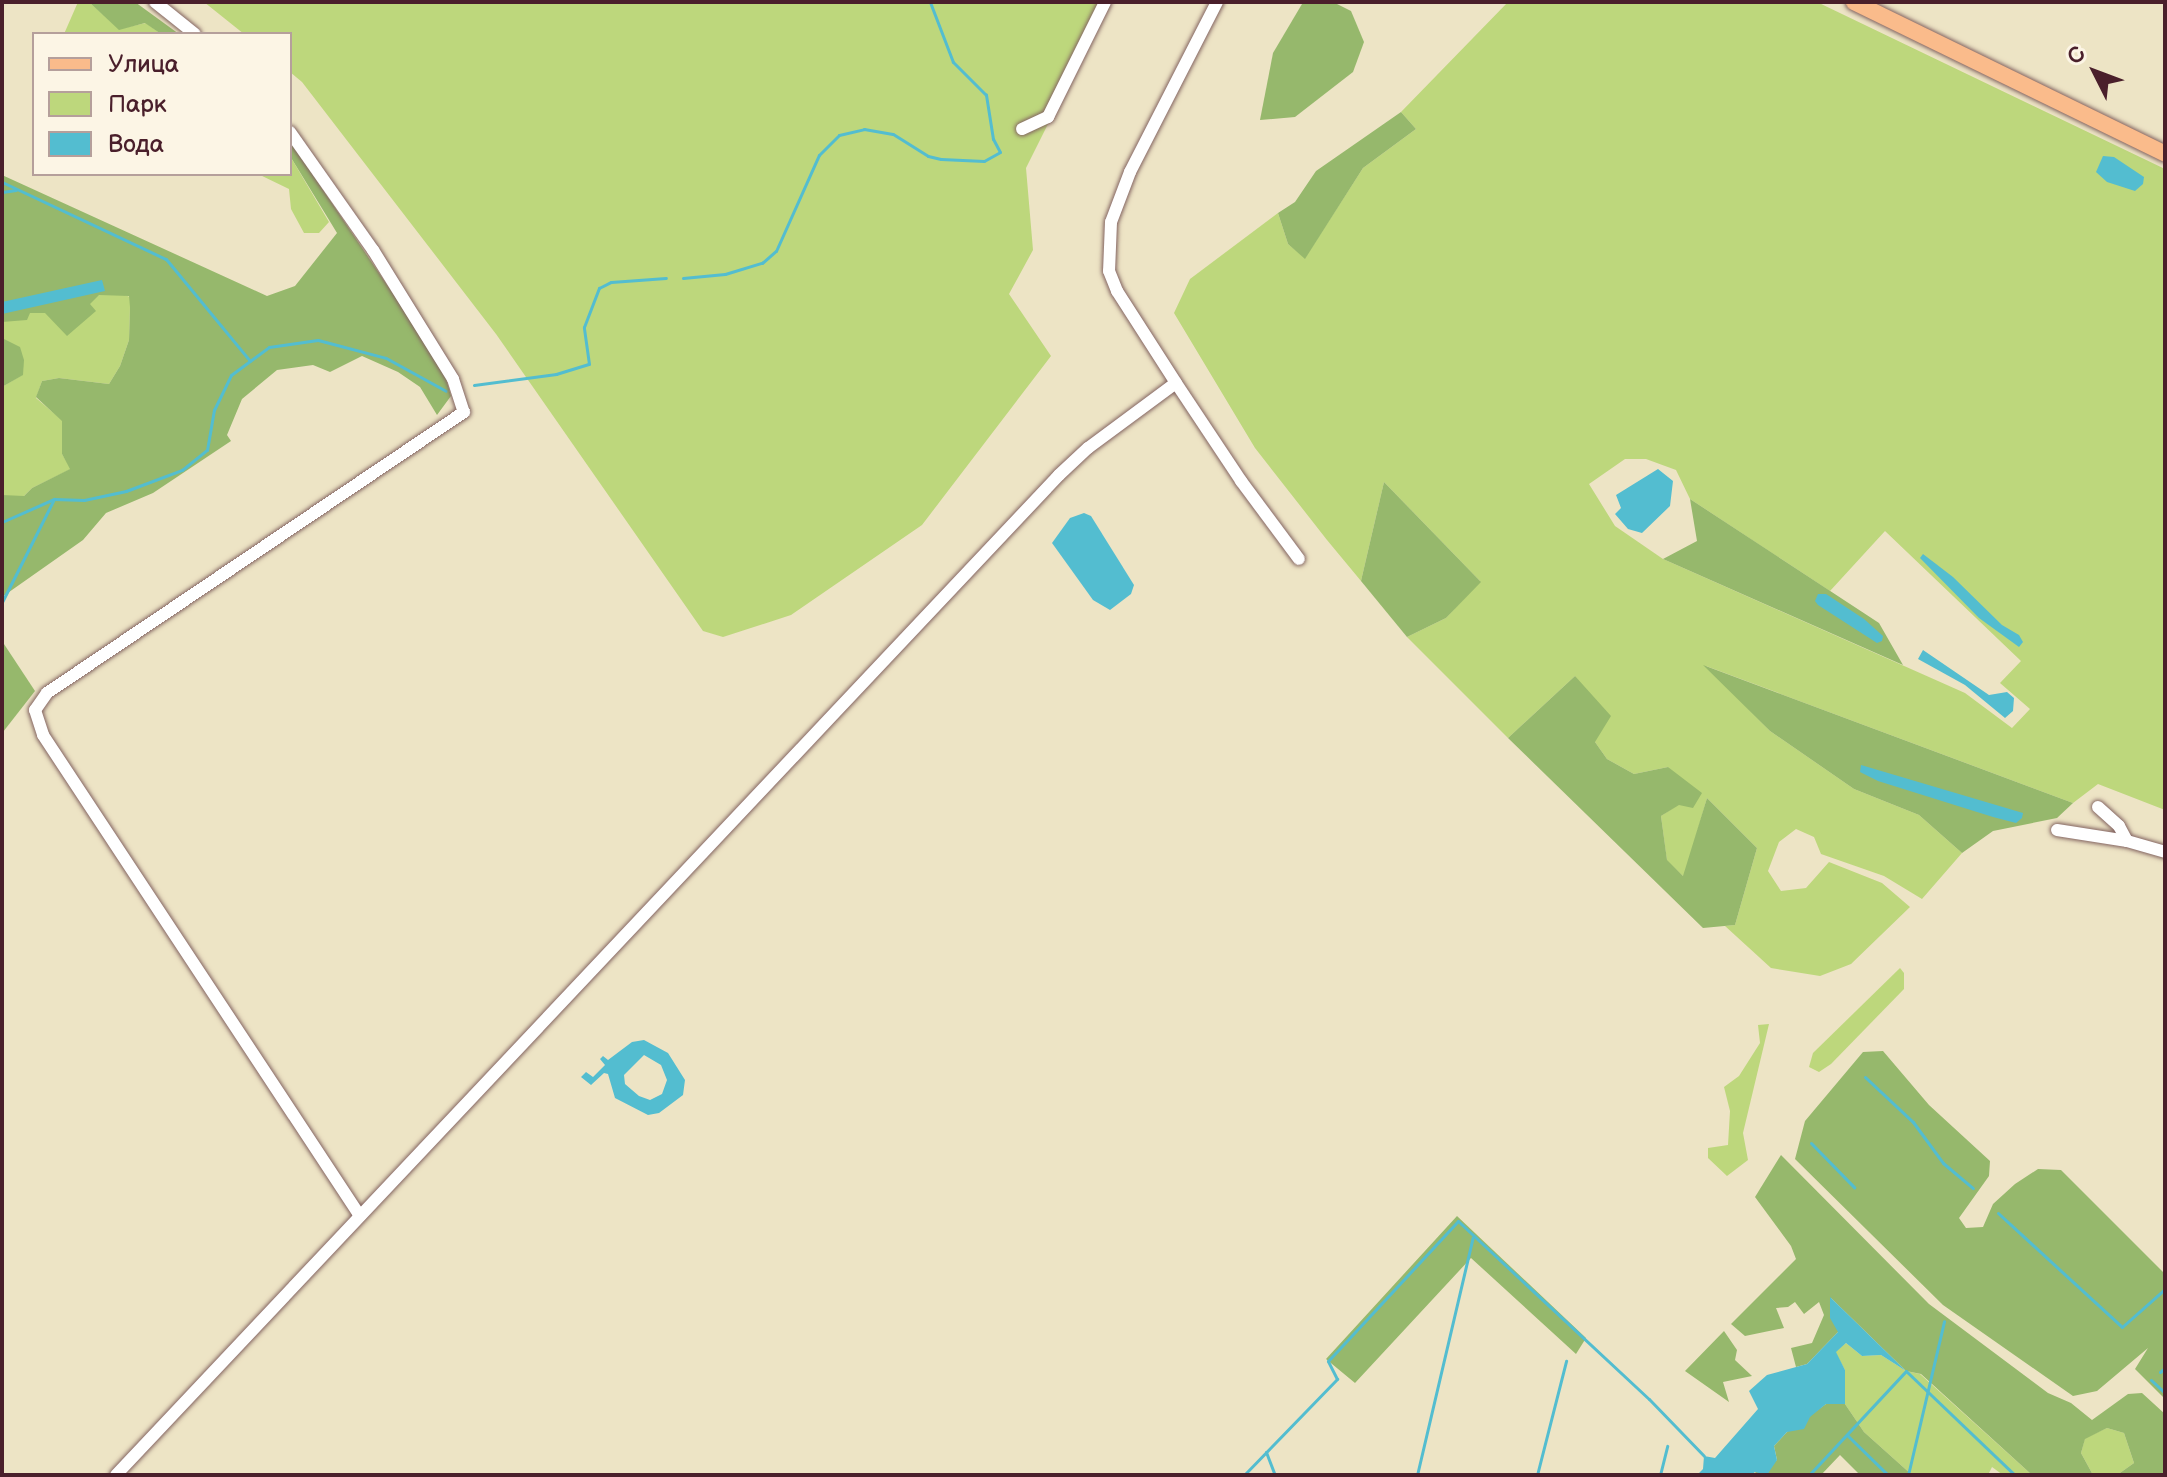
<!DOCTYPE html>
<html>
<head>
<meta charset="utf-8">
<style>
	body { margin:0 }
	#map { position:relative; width:2167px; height:1477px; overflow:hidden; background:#ede4c5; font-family:"Balsamiq Sans",sans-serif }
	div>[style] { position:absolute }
	.green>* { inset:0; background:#bdd77c }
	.forest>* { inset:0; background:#96b86c }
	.water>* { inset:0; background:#53bdd0 }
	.stream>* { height:3px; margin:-1.5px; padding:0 1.5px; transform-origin:1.5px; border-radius:1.5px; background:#53bdd0 }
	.roads { filter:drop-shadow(0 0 2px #836461) drop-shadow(0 0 2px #836461) }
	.minor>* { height:12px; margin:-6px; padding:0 6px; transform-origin:6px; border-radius:6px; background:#fff }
	.major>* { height:16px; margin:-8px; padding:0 8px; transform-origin:8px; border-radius:8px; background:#fabb8b }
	span { translate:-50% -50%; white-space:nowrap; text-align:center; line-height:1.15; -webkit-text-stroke:7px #fcf5e5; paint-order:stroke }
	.frame { position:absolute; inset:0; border:4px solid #4a1f2b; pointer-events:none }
	.legend { position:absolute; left:32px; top:32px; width:260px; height:144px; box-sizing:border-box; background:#fcf5e5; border:2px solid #b59f9b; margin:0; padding:10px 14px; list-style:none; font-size:24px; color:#4a1f2b }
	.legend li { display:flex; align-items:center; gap:16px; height:40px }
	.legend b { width:40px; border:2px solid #b59f9b }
	.north { position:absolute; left:2055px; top:32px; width:80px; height:80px; -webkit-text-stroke:6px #fcf5e5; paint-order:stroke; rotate:312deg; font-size:22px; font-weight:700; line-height:32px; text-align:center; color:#4a1f2b }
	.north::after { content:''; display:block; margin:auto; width:28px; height:36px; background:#4a1f2b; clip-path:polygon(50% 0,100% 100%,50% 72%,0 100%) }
</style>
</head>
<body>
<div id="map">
	<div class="green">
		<div style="clip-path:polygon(78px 2px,89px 2px,119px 29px,146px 23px,161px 34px,64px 34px)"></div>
		<div style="clip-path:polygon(204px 2px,1109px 2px,1026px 168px,1033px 250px,1009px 294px,1051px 356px,922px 525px,791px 615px,723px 637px,703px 631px,496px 334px,302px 82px,290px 72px,290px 34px,244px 34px)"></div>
		<div style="clip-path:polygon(evenodd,1508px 2px,1817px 2px,2165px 169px,2165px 810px,2098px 784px,2073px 803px,1706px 666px,1770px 731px,1854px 789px,1919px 815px,1962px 853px,1922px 899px,1884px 876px,1821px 854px,1814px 837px,1796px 829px,1779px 842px,1768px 871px,1781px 891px,1806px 888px,1829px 862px,1882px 883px,1910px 907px,1851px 964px,1820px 976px,1771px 968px,1725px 926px,1735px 925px,1757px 848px,1707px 798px,1684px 877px,1667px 861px,1661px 816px,1679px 804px,1668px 767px,1634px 774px,1607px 759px,1595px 742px,1575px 676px,1508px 738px,1407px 637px,1446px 618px,1480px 581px,1384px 482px,1361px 581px,1327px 540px,1255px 448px,1174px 313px,1190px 279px,1278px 213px,1288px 244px,1305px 258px,1363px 168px,1416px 129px,1401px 112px,1508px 2px,1625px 459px,1646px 459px,1676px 470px,1690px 499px,1830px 591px,1885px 531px,2021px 661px,2000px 683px,2030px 709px,2012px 728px,1965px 693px,1663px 559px,1615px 526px,1589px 484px,1625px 459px)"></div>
		<div style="clip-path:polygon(290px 156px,329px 222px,319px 233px,304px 233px,291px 209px,289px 189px,258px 174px,290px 174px)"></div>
		<div style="clip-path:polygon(2px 246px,130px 297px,130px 307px,129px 340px,120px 366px,109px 384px,59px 378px,42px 381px,36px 398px,63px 421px,62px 454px,71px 469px,32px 488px,24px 496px,7px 497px,2px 495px,2px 387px,22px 375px,2px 350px)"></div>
		<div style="clip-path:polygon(1900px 968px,1904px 973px,1904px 989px,1831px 1064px,1819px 1072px,1809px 1067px,1813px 1053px)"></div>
		<div style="clip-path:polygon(1769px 1024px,1743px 1133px,1748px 1160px,1727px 1176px,1708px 1158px,1708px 1148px,1728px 1145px,1730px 1111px,1724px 1087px,1739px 1076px,1760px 1043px,1758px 1025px)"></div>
		<div style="clip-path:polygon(1846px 1343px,1862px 1356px,1881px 1355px,1906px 1371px,1920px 1374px,2032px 1475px,2003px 1475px,1992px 1467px,1988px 1475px,1912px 1475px,1864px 1432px,1845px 1404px,1845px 1370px,1835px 1352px)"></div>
		<div style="clip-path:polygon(2107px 1428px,2124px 1433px,2134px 1463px,2117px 1475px,2093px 1475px,2081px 1453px,2085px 1438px)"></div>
	</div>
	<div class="forest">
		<div style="clip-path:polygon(89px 2px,135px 2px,179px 34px,161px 34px,145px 23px,119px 30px)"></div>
		<div style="clip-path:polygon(1308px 2px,1333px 2px,1351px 11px,1364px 42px,1353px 72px,1295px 117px,1260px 120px,1273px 53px,1302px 4px)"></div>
		<div style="clip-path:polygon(1401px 112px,1416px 129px,1363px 168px,1305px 259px,1288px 244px,1278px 213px,1295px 202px,1316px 171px)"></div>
		<div style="clip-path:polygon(290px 141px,443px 368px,451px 396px,437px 415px,420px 387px,398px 372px,362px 356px,330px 372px,313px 365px,277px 370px,242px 399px,227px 435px,231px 441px,153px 493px,106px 513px,83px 540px,2px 597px,2px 495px,24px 496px,32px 488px,70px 469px,62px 454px,62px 421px,36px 397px,42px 381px,59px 378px,109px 384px,120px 366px,129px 340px,130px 307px,129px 296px,99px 295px,90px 304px,96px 311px,67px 336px,45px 313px,30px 313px,27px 320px,2px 322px,2px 175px,267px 296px,295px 286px,337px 233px,290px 156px)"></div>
		<div style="clip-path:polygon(2px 338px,20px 347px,24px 360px,23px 375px,2px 387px)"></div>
		<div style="clip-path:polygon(1384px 482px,1481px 582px,1446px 618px,1407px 637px,1361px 581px)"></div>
		<div style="clip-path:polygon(1690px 499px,1879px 623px,1903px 665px,1663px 559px,1697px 541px)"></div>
		<div style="clip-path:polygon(2px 641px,35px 691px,3px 732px,2px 732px)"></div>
		<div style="clip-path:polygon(1703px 665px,2073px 803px,2057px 818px,1993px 831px,1962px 853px,1919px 815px,1854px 789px,1770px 731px)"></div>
		<div style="clip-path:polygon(1575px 676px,1611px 716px,1595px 742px,1607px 759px,1634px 774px,1668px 767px,1702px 793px,1693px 808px,1679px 805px,1661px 816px,1667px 860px,1683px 876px,1707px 798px,1757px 848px,1735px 925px,1703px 928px,1508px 738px)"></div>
		<div style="clip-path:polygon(1883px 1051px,1929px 1105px,1990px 1161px,1989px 1176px,1959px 1218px,1966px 1228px,1983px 1227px,1993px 1204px,2015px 1184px,2038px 1169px,2061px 1170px,2165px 1274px,2165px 1399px,2135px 1369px,2148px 1348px,2097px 1391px,2073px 1396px,1943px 1305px,1795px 1159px,1805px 1121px,1863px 1052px)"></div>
		<div style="clip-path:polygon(1781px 1155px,1929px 1304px,2048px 1393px,2071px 1403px,2092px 1420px,2128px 1394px,2142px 1393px,2165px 1414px,2165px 1475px,2117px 1475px,2134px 1463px,2124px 1433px,2107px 1428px,2085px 1439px,2081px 1453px,2093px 1475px,2032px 1475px,1921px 1374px,1906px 1371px,1831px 1298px,1839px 1331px,1807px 1364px,1796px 1367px,1791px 1348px,1812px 1343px,1824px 1315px,1819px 1302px,1804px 1314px,1795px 1302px,1788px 1307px,1776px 1308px,1784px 1328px,1745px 1336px,1731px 1324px,1796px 1259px,1791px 1246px,1755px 1197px)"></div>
		<div style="clip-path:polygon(1457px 1216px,1586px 1338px,1576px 1354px,1471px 1258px,1355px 1383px,1326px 1359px)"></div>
		<div style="clip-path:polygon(1724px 1331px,1737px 1350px,1735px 1360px,1752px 1376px,1723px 1382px,1729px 1402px,1685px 1371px)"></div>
		<div style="clip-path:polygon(1826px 1404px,1845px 1404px,1864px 1432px,1912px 1475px,1860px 1475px,1840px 1455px,1821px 1475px,1751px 1475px,1777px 1460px,1774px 1446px,1787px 1432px)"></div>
	</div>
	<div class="water">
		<div style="clip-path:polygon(2103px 156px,2114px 157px,2144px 177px,2143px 184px,2135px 191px,2107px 182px,2096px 172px)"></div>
		<div style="clip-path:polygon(102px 280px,105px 291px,2px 314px,2px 302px)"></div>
		<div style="clip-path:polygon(1658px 469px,1673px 481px,1670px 506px,1642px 533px,1628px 529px,1615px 514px,1621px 508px,1616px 495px)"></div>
		<div style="clip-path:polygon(1084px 513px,1091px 516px,1134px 585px,1131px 594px,1110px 610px,1093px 600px,1052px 543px,1070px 518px)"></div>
		<div style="clip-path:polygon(1923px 554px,1953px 577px,2002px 625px,2019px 635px,2023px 642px,2019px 647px,1979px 618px,1920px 558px)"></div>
		<div style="clip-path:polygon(1818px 594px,1826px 594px,1864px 619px,1883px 636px,1882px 641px,1877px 643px,1818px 605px,1815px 601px)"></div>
		<div style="clip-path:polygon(1923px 650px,1989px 695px,2007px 692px,2014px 698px,2013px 711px,2005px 718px,1965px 685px,1918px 659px)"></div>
		<div style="clip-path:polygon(1861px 765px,2023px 813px,2022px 818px,2016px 823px,1993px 817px,1878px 781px,1860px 772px)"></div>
		<div style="clip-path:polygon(evenodd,644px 1040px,668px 1053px,685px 1080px,683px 1095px,659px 1113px,648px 1115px,615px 1098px,608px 1074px,604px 1073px,591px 1085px,581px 1077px,586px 1072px,593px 1077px,605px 1065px,600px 1059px,603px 1056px,608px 1060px,632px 1042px,644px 1040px,644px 1055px,661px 1065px,667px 1080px,662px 1094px,650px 1100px,639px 1096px,625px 1084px,624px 1075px,644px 1055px)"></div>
		<div style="clip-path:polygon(1830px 1297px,1906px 1371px,1881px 1355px,1862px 1356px,1846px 1343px,1836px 1352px,1845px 1370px,1845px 1404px,1826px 1404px,1810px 1417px,1804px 1429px,1787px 1432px,1774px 1446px,1777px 1460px,1767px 1475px,1755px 1472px,1751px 1475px,1697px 1475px,1703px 1469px,1704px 1456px,1715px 1458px,1758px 1409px,1749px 1391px,1767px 1375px,1807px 1364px,1838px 1332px,1830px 1318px)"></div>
	</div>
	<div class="stream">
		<div style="left:2px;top:182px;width:181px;rotate:25.2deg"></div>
		<div style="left:166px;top:259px;width:132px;rotate:50.5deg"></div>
		<div style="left:2px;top:192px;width:14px;rotate:-8deg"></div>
		<div style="left:683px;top:278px;width:42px;rotate:-5.4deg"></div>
		<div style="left:725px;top:274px;width:39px;rotate:-17deg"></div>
		<div style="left:762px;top:263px;width:18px;rotate:-41deg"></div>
		<div style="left:776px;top:251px;width:105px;rotate:-65.9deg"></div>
		<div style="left:819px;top:155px;width:28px;rotate:-45deg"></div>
		<div style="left:839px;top:135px;width:26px;rotate:-13deg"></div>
		<div style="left:864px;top:129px;width:29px;rotate:10deg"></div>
		<div style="left:893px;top:134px;width:41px;rotate:32.2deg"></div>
		<div style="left:928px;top:156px;width:13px;rotate:13deg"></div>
		<div style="left:941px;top:159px;width:43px;rotate:2.7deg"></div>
		<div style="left:984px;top:161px;width:18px;rotate:-29deg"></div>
		<div style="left:1000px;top:152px;width:15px;rotate:-118deg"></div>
		<div style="left:993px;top:139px;width:45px;rotate:-99deg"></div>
		<div style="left:986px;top:95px;width:47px;rotate:-135deg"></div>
		<div style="left:953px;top:62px;width:64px;rotate:-111deg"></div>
		<div style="left:474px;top:385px;width:83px;rotate:-7.6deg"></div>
		<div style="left:556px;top:374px;width:34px;rotate:-17deg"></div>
		<div style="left:589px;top:364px;width:37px;rotate:-98deg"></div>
		<div style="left:584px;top:327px;width:42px;rotate:-69deg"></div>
		<div style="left:599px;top:288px;width:13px;rotate:-27deg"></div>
		<div style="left:611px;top:282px;width:55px;rotate:-4.2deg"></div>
		<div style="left:2px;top:522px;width:57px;rotate:-23.9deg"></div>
		<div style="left:54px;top:499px;width:30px;rotate:2deg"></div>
		<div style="left:84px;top:500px;width:43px;rotate:-12.1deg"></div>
		<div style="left:126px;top:491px;width:60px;rotate:-20.6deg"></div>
		<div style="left:182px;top:470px;width:32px;rotate:-39deg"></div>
		<div style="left:207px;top:450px;width:41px;rotate:-80.1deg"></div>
		<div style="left:214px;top:410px;width:39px;rotate:-64deg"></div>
		<div style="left:231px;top:375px;width:47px;rotate:-36.4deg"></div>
		<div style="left:269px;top:347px;width:49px;rotate:-8.1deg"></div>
		<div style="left:318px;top:340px;width:70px;rotate:14.8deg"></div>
		<div style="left:386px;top:358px;width:68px;rotate:28.8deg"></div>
		<div style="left:2px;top:602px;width:115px;rotate:-63.2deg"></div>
		<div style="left:1865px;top:1077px;width:66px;rotate:43.2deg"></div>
		<div style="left:1913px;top:1122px;width:51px;rotate:53.8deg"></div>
		<div style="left:1943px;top:1163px;width:39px;rotate:40deg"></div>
		<div style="left:1811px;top:1143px;width:62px;rotate:45.7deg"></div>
		<div style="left:1998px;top:1213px;width:168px;rotate:42.6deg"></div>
		<div style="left:2122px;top:1327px;width:57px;rotate:-41.5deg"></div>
		<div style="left:2160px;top:1372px;width:6px;rotate:-39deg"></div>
		<div style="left:2151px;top:1380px;width:19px;rotate:43deg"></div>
		<div style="left:1847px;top:1435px;width:57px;rotate:44.3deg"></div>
		<div style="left:1266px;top:1452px;width:25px;rotate:69deg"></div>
		<div style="left:1244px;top:1475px;width:134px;rotate:-45.9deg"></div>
		<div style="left:1337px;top:1379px;width:20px;rotate:-117deg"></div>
		<div style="left:1328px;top:1361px;width:191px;rotate:-47.1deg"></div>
		<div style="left:1458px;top:1221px;width:261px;rotate:43deg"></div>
		<div style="left:1649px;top:1399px;width:79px;rotate:46deg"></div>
		<div style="left:1417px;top:1475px;width:244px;rotate:-76.8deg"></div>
		<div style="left:1537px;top:1475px;width:118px;rotate:-75.7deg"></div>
		<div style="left:1660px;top:1475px;width:30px;rotate:-76deg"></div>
		<div style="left:1809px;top:1475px;width:142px;rotate:-47deg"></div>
		<div style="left:1906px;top:1371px;width:151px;rotate:43.7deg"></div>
		<div style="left:1908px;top:1475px;width:158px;rotate:-76.8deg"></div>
	</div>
	<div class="roads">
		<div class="minor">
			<div style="left:155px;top:2px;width:51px;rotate:38.7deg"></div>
			<div style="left:1217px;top:2px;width:191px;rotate:117.1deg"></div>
			<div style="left:1130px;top:172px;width:53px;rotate:110.8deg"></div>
			<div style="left:1111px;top:222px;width:49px;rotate:92.3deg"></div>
			<div style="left:1109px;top:271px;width:22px;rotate:68deg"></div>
			<div style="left:1117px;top:291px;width:109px;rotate:57.3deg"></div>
			<div style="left:1176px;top:383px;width:118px;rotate:56.4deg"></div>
			<div style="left:1241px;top:481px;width:97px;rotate:53.4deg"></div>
			<div style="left:1022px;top:129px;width:29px;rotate:-25deg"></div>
			<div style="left:1048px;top:117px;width:128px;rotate:-63.6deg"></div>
			<div style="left:290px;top:132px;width:144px;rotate:54.9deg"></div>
			<div style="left:373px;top:250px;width:152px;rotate:58.2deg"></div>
			<div style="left:453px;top:379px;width:35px;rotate:72deg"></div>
			<div style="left:464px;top:412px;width:503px;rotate:146.03deg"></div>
			<div style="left:47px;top:693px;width:21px;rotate:125deg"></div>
			<div style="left:35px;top:710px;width:26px;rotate:72deg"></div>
			<div style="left:43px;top:735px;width:576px;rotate:56.61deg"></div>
			<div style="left:2098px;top:807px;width:28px;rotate:42deg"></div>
			<div style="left:2119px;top:826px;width:17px;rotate:62deg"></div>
			<div style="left:2057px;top:830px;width:71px;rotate:8.9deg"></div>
			<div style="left:2127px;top:841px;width:40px;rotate:16deg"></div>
			<div style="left:116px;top:1475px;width:1374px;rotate:-46.68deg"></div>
			<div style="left:1059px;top:475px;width:40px;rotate:-43deg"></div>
			<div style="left:1088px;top:448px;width:109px;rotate:-36.5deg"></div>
		</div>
		<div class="major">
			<div style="left:1854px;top:2px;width:346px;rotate:26deg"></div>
		</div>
	</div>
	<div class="frame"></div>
	<ul class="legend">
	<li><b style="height:10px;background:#fabb8b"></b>Улица</li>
	<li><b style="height:22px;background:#bdd77c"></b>Парк</li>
	<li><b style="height:22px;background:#53bdd0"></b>Вода</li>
	</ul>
	<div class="north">С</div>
</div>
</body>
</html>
